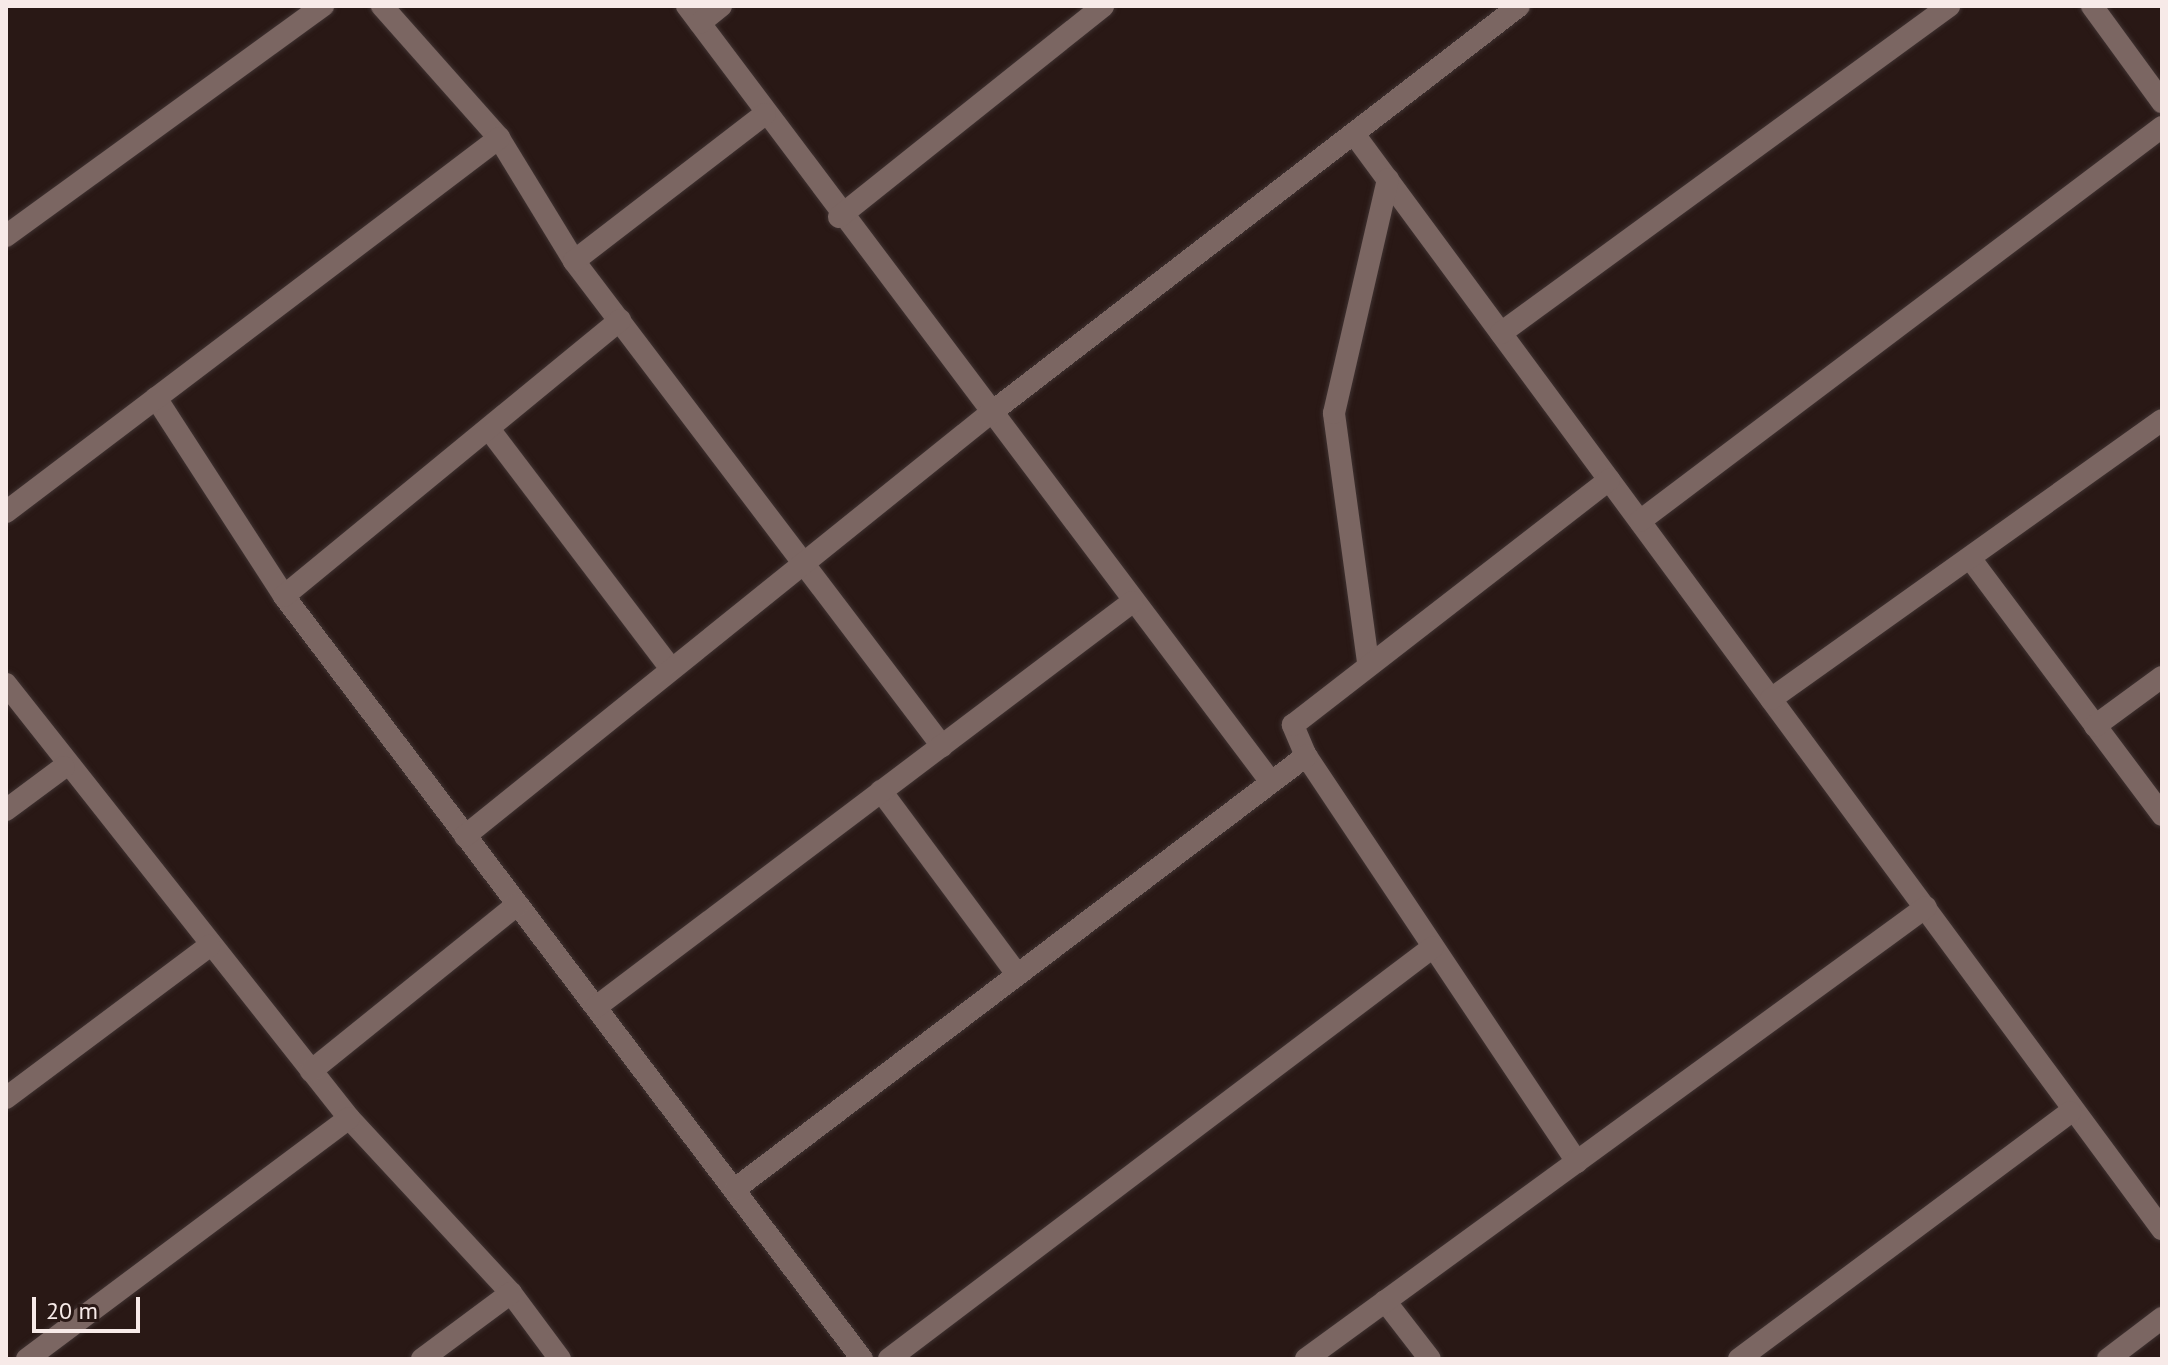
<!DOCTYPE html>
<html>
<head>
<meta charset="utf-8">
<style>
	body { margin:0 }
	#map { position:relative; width:2168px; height:1365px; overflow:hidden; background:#291815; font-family:"PT Sans",sans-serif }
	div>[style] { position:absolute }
	.roads { filter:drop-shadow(0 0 2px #3f3231) drop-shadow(0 0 2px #3f3231) }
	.minor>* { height:22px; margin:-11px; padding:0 11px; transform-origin:11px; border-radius:11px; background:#7b6662 }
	span { translate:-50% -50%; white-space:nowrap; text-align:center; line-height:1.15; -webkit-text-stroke:8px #291815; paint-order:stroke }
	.frame { position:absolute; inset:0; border:8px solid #f7eae8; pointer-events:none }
	.scale { position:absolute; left:32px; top:1297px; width:108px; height:36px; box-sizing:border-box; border:4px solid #f7eae8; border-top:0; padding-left:10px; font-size:24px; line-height:28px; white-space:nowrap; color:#f7eae8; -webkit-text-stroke:6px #291815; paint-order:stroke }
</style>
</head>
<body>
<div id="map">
	<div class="roads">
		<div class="minor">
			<div style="left:382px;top:6px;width:176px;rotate:48.4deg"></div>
			<div style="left:499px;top:138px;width:144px;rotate:58.6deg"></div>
			<div style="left:574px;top:261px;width:609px;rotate:52.81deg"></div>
			<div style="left:687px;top:6px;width:971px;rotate:53.04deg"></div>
			<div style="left:2092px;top:6px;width:119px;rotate:53.9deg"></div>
			<div style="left:700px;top:23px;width:27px;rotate:-39deg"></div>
			<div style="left:1354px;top:134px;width:1361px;rotate:53.58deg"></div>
			<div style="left:839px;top:217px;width:338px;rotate:-38.6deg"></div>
			<div style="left:6px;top:236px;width:392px;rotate:-36deg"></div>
			<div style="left:574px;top:261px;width:241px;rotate:-37.6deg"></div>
			<div style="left:1501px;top:333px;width:555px;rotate:-36.13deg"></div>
			<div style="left:156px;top:398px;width:236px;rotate:57.1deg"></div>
			<div style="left:284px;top:596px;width:957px;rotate:52.85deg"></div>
			<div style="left:489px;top:429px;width:301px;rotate:52.8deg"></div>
			<div style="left:6px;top:512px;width:619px;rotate:-37.18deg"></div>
			<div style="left:1640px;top:521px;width:654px;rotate:-37.05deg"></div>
			<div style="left:1970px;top:558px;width:321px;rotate:53.2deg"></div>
			<div style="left:284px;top:596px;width:435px;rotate:-39.4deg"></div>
			<div style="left:1368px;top:662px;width:251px;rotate:-97.8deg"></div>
			<div style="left:1334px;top:413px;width:240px;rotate:-77deg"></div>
			<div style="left:6px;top:684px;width:553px;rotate:51.68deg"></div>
			<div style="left:349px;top:1118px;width:238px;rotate:47.2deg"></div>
			<div style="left:511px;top:1293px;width:82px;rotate:53.4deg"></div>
			<div style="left:1771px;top:699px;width:480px;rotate:-35.5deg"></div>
			<div style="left:2095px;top:726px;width:83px;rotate:-36.2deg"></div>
			<div style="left:881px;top:791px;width:228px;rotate:53.4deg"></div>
			<div style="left:6px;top:810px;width:72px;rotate:-36.6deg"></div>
			<div style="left:465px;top:836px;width:671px;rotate:-38.83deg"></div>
			<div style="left:988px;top:415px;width:670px;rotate:-37.61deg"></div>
			<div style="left:596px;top:1007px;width:672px;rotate:-37.07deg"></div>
			<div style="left:311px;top:1071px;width:265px;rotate:-38.9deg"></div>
			<div style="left:6px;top:1098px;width:254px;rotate:-36.8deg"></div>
			<div style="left:1577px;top:1162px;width:488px;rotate:-123.7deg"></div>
			<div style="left:1306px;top:756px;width:34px;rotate:-113deg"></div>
			<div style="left:1293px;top:725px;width:400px;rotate:-37.8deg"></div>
			<div style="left:735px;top:1189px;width:717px;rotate:-37.17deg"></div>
			<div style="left:1385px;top:1301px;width:73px;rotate:52.2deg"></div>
			<div style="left:27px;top:1359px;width:402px;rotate:-36.8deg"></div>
			<div style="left:422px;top:1359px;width:111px;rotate:-36.6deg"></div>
			<div style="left:889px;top:1359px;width:682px;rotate:-37.14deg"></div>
			<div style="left:1306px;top:1359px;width:767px;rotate:-36.09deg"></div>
			<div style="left:1739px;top:1359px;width:413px;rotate:-36.7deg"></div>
			<div style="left:2108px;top:1359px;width:68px;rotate:-37.2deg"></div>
		</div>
	</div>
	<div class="frame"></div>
	<div class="scale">20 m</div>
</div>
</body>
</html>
